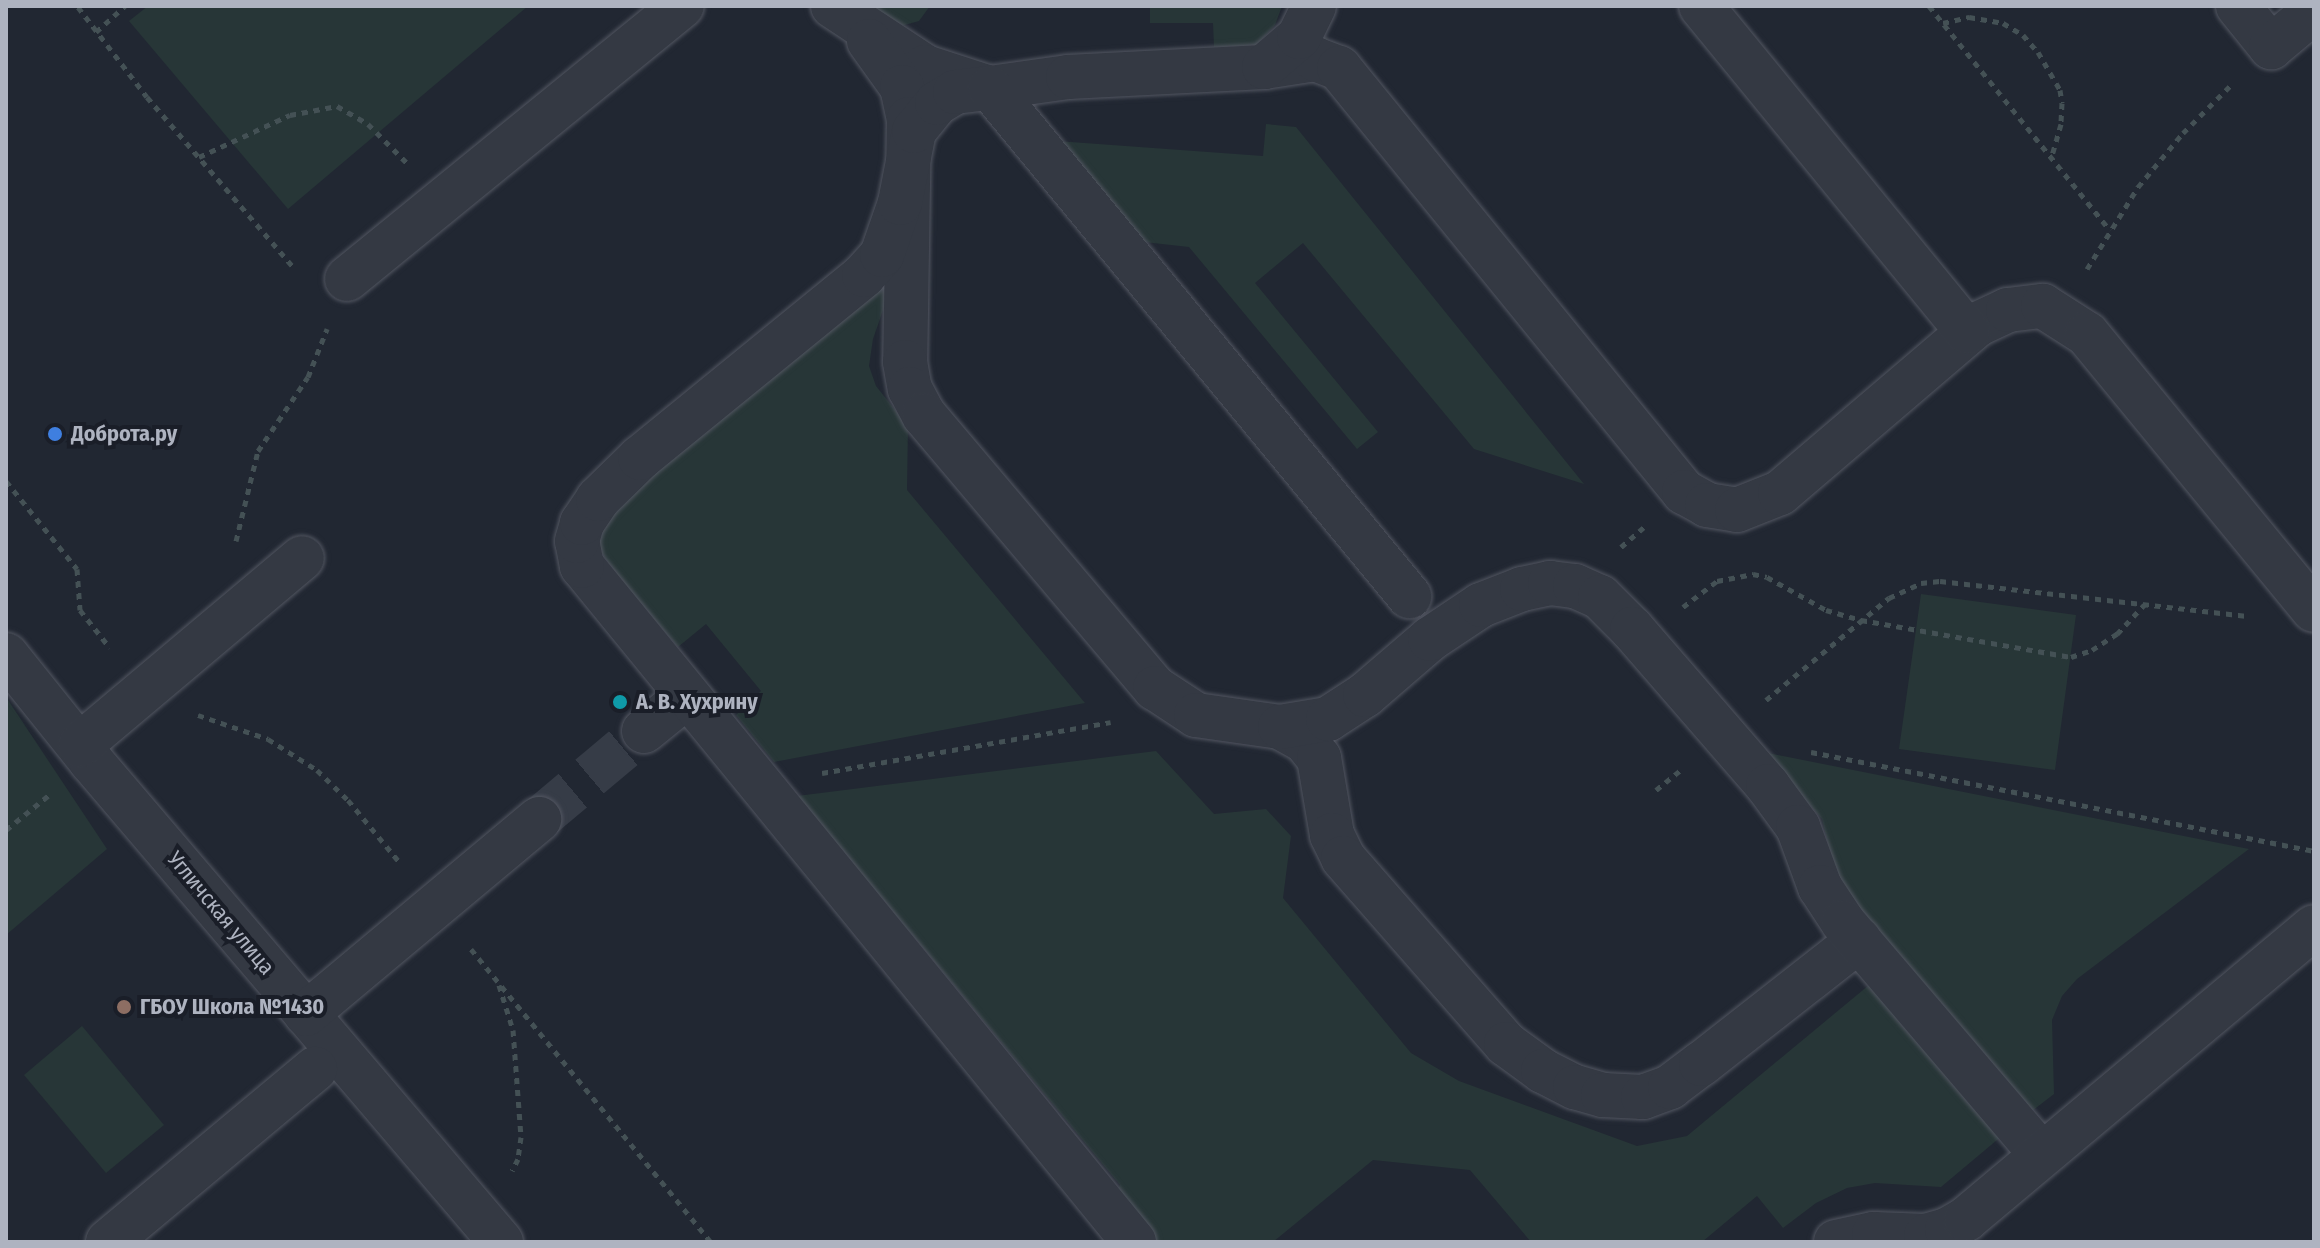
<!DOCTYPE html>
<html>
<head>
<meta charset="utf-8">
<style>
	body { margin:0 }
	#map { position:relative; width:2320px; height:1248px; overflow:hidden; background:#212732; font-family:"Fira Sans Condensed",sans-serif }
	div>[style] { position:absolute }
	.green>* { inset:0; background:#273637 }
	.minor-tunnel>* { height:44px; margin-top:-22px; transform-origin:0; background:repeating-linear-gradient(90deg,#363c47 0 44px,transparent 0 66px) }
	.path>* { height:5px; margin-top:-2.5px; transform-origin:0; background:repeating-linear-gradient(90deg,#445155 0 6px,transparent 0 12px) }
	.roads { filter:drop-shadow(0 0 2px #525661) drop-shadow(0 0 2px #525661) }
	.minor>* { height:44px; margin:-22px; padding:0 22px; transform-origin:22px; border-radius:22px; background:#343943 }
	.dots>* { width:22px; height:22px; translate:-50% -50%; box-sizing:border-box; border:4px solid #1a1e28; border-radius:50% }
	span { translate:-50% -50%; white-space:nowrap; text-align:center; line-height:1.15; -webkit-text-stroke:8px #1a1e28; paint-order:stroke }
	.poi-label { font-size:22px; color:#aeb3c0; font-weight:700 }
	.left { translate:0 -50%; text-align:left }
	.street-label { font-size:22px; color:#aeb3c0 }
	.frame { position:absolute; inset:0; border:8px solid #aeb3c0; pointer-events:none }
</style>
</head>
<body>
<div id="map">
	<div class="green">
		<div style="clip-path:polygon(148px 6px,528px 6px,288px 209px,129px 21px)"></div>
		<div style="clip-path:polygon(851px 6px,930px 6px,919px 21px,901px 26px)"></div>
		<div style="clip-path:polygon(1150px 6px,1282px 6px,1275px 25px,1256px 45px,1214px 47px,1213px 23px,1150px 23px)"></div>
		<div style="clip-path:polygon(1266px 124px,1296px 127px,1584px 484px,1474px 449px,1303px 243px,1255px 283px,1378px 432px,1357px 449px,1189px 247px,1144px 242px,1057px 141px,1263px 156px)"></div>
		<div style="clip-path:polygon(899px 264px,873px 339px,869px 366px,876px 386px,908px 426px,907px 490px,1085px 703px,774px 762px,736px 715px,761px 691px,706px 624px,678px 647px,614px 572px,601px 551px,598px 536px,605px 517px)"></div>
		<div style="clip-path:polygon(1921px 594px,2076px 615px,2055px 770px,1899px 749px)"></div>
		<div style="clip-path:polygon(6px 697px,107px 849px,6px 935px)"></div>
		<div style="clip-path:polygon(1156px 751px,1214px 814px,1266px 809px,1291px 836px,1283px 898px,1411px 1053px,1459px 1081px,1637px 1146px,1687px 1136px,1869px 985px,2003px 1135px,1941px 1187px,1875px 1183px,1847px 1188px,1816px 1203px,1783px 1228px,1757px 1196px,1702px 1242px,1531px 1242px,1470px 1170px,1373px 1160px,1273px 1242px,1145px 1242px,1112px 1202px,1120px 1185px,797px 796px)"></div>
		<div style="clip-path:polygon(1763px 752px,2249px 849px,2077px 979px,2062px 996px,2052px 1020px,2054px 1094px,2032px 1111px,1838px 887px,1822px 819px)"></div>
		<div style="clip-path:polygon(82px 1026px,164px 1125px,106px 1173px,24px 1075px)"></div>
	</div>
	<div class="minor-tunnel">
		<div style="left:539px;top:819px;width:137px;rotate:-40deg"></div>
	</div>
	<div class="path">
		<div style="left:1929px;top:6px;width:288px;rotate:51.1deg"></div>
		<div style="left:78px;top:7px;width:113px;rotate:52.5deg"></div>
		<div style="left:147px;top:97px;width:227px;rotate:49.3deg"></div>
		<div style="left:1943px;top:23px;width:27px;rotate:-13deg"></div>
		<div style="left:1969px;top:17px;width:35px;rotate:10deg"></div>
		<div style="left:2003px;top:23px;width:23px;rotate:31deg"></div>
		<div style="left:2023px;top:35px;width:23px;rotate:49deg"></div>
		<div style="left:2038px;top:52px;width:44px;rotate:59.9deg"></div>
		<div style="left:2060px;top:90px;width:13px;rotate:81deg"></div>
		<div style="left:2062px;top:103px;width:21px;rotate:93deg"></div>
		<div style="left:2061px;top:124px;width:33px;rotate:106deg"></div>
		<div style="left:96px;top:32px;width:39px;rotate:-42deg"></div>
		<div style="left:199px;top:157px;width:100px;rotate:-24.8deg"></div>
		<div style="left:290px;top:115px;width:48px;rotate:-10.8deg"></div>
		<div style="left:337px;top:106px;width:36px;rotate:30deg"></div>
		<div style="left:368px;top:124px;width:55px;rotate:45deg"></div>
		<div style="left:2087px;top:269px;width:97px;rotate:-58.1deg"></div>
		<div style="left:2138px;top:187px;width:70px;rotate:-50.2deg"></div>
		<div style="left:2183px;top:133px;width:71px;rotate:-45deg"></div>
		<div style="left:6px;top:481px;width:113px;rotate:51.1deg"></div>
		<div style="left:77px;top:569px;width:41px;rotate:85.8deg"></div>
		<div style="left:80px;top:610px;width:48px;rotate:51.7deg"></div>
		<div style="left:236px;top:541px;width:93px;rotate:-76.3deg"></div>
		<div style="left:258px;top:451px;width:89px;rotate:-56deg"></div>
		<div style="left:308px;top:377px;width:52px;rotate:-68.4deg"></div>
		<div style="left:1621px;top:547px;width:30px;rotate:-41deg"></div>
		<div style="left:1683px;top:607px;width:43px;rotate:-37.4deg"></div>
		<div style="left:1717px;top:581px;width:37px;rotate:-11deg"></div>
		<div style="left:1753px;top:574px;width:14px;rotate:12deg"></div>
		<div style="left:1767px;top:577px;width:68px;rotate:29.2deg"></div>
		<div style="left:1826px;top:610px;width:36px;rotate:16deg"></div>
		<div style="left:1861px;top:620px;width:213px;rotate:10deg"></div>
		<div style="left:2071px;top:657px;width:22px;rotate:-18deg"></div>
		<div style="left:2092px;top:650px;width:30px;rotate:-33deg"></div>
		<div style="left:2117px;top:634px;width:40px;rotate:-47deg"></div>
		<div style="left:1766px;top:700px;width:160px;rotate:-39.7deg"></div>
		<div style="left:1889px;top:598px;width:35px;rotate:-25deg"></div>
		<div style="left:1921px;top:583px;width:19px;rotate:-6deg"></div>
		<div style="left:1940px;top:581px;width:307px;rotate:6.5deg"></div>
		<div style="left:198px;top:715px;width:74px;rotate:18.9deg"></div>
		<div style="left:268px;top:739px;width:58px;rotate:32.3deg"></div>
		<div style="left:317px;top:770px;width:43px;rotate:44.1deg"></div>
		<div style="left:348px;top:800px;width:83px;rotate:50.4deg"></div>
		<div style="left:1811px;top:752px;width:513px;rotate:11.13deg"></div>
		<div style="left:822px;top:773px;width:293px;rotate:-10deg"></div>
		<div style="left:1656px;top:790px;width:32px;rotate:-39deg"></div>
		<div style="left:6px;top:830px;width:55px;rotate:-39.1deg"></div>
		<div style="left:471px;top:949px;width:379px;rotate:50.7deg"></div>
		<div style="left:499px;top:985px;width:47px;rotate:72.7deg"></div>
		<div style="left:513px;top:1030px;width:107px;rotate:85.7deg"></div>
		<div style="left:521px;top:1137px;width:22px;rotate:98deg"></div>
		<div style="left:518px;top:1159px;width:13px;rotate:117deg"></div>
	</div>
	<div class="roads">
		<div class="minor">
			<div style="left:833px;top:6px;width:110px;rotate:33.5deg"></div>
			<div style="left:925px;top:67px;width:68px;rotate:17.9deg"></div>
			<div style="left:990px;top:88px;width:79px;rotate:-8deg"></div>
			<div style="left:1068px;top:77px;width:196px;rotate:-2.9deg"></div>
			<div style="left:1264px;top:67px;width:52px;rotate:-8.9deg"></div>
			<div style="left:1315px;top:59px;width:26px;rotate:21deg"></div>
			<div style="left:1339px;top:68px;width:547px;rotate:50.87deg"></div>
			<div style="left:1684px;top:492px;width:26px;rotate:29deg"></div>
			<div style="left:1707px;top:505px;width:30px;rotate:9deg"></div>
			<div style="left:1737px;top:510px;width:46px;rotate:-21.6deg"></div>
			<div style="left:1780px;top:493px;width:260px;rotate:-40.5deg"></div>
			<div style="left:1978px;top:324px;width:33px;rotate:-25deg"></div>
			<div style="left:2008px;top:310px;width:35px;rotate:-7deg"></div>
			<div style="left:2043px;top:306px;width:52px;rotate:32.5deg"></div>
			<div style="left:2087px;top:334px;width:357px;rotate:50.6deg"></div>
			<div style="left:1701px;top:6px;width:421px;rotate:50.7deg"></div>
			<div style="left:2238px;top:6px;width:53px;rotate:51.2deg"></div>
			<div style="left:2271px;top:47px;width:56px;rotate:-39.9deg"></div>
			<div style="left:869px;top:41px;width:57px;rotate:54.3deg"></div>
			<div style="left:902px;top:87px;width:33px;rotate:78deg"></div>
			<div style="left:909px;top:119px;width:243px;rotate:90.9deg"></div>
			<div style="left:905px;top:362px;width:27px;rotate:80deg"></div>
			<div style="left:910px;top:389px;width:30px;rotate:62deg"></div>
			<div style="left:924px;top:415px;width:358px;rotate:49.8deg"></div>
			<div style="left:1155px;top:688px;width:49px;rotate:33.4deg"></div>
			<div style="left:1196px;top:715px;width:85px;rotate:8.1deg"></div>
			<div style="left:1280px;top:727px;width:29px;rotate:29deg"></div>
			<div style="left:1305px;top:741px;width:22px;rotate:51deg"></div>
			<div style="left:1319px;top:758px;width:78px;rotate:80.4deg"></div>
			<div style="left:1332px;top:835px;width:25px;rotate:64deg"></div>
			<div style="left:1343px;top:858px;width:247px;rotate:48.8deg"></div>
			<div style="left:1506px;top:1044px;width:46px;rotate:36.1deg"></div>
			<div style="left:1543px;top:1071px;width:36px;rotate:27deg"></div>
			<div style="left:1575px;top:1087px;width:29px;rotate:16deg"></div>
			<div style="left:1603px;top:1095px;width:40px;rotate:2.9deg"></div>
			<div style="left:1643px;top:1097px;width:29px;rotate:-20deg"></div>
			<div style="left:1670px;top:1087px;width:39px;rotate:-37deg"></div>
			<div style="left:1701px;top:1064px;width:201px;rotate:-38.1deg"></div>
			<div style="left:1264px;top:67px;width:46px;rotate:-40.6deg"></div>
			<div style="left:1299px;top:37px;width:34px;rotate:-64deg"></div>
			<div style="left:347px;top:279px;width:432px;rotate:-39.2deg"></div>
			<div style="left:6px;top:655px;width:136px;rotate:51.3deg"></div>
			<div style="left:91px;top:761px;width:632px;rotate:49.56deg"></div>
			<div style="left:1280px;top:727px;width:49px;rotate:-9.5deg"></div>
			<div style="left:1328px;top:719px;width:44px;rotate:-33deg"></div>
			<div style="left:1365px;top:695px;width:86px;rotate:-40.7deg"></div>
			<div style="left:1430px;top:639px;width:61px;rotate:-33.7deg"></div>
			<div style="left:1481px;top:605px;width:44px;rotate:-21.3deg"></div>
			<div style="left:1522px;top:589px;width:29px;rotate:-12deg"></div>
			<div style="left:1550px;top:583px;width:25px;rotate:7deg"></div>
			<div style="left:1575px;top:586px;width:27px;rotate:24deg"></div>
			<div style="left:1600px;top:597px;width:45px;rotate:45deg"></div>
			<div style="left:1632px;top:629px;width:208px;rotate:49.1deg"></div>
			<div style="left:1768px;top:786px;width:51px;rotate:53.8deg"></div>
			<div style="left:1798px;top:827px;width:64px;rotate:69.9deg"></div>
			<div style="left:1820px;top:887px;width:42px;rotate:56.7deg"></div>
			<div style="left:1843px;top:922px;width:305px;rotate:49.5deg"></div>
			<div style="left:644px;top:731px;width:54px;rotate:-39deg"></div>
			<div style="left:80px;top:745px;width:290px;rotate:-40.1deg"></div>
			<div style="left:306px;top:1014px;width:304px;rotate:-39.9deg"></div>
			<div style="left:108px;top:1242px;width:270px;rotate:-39.9deg"></div>
			<div style="left:1134px;top:1242px;width:873px;rotate:-129.23deg"></div>
			<div style="left:582px;top:566px;width:25px;rotate:-101deg"></div>
			<div style="left:577px;top:541px;width:19px;rotate:-74deg"></div>
			<div style="left:582px;top:523px;width:29px;rotate:-56deg"></div>
			<div style="left:598px;top:499px;width:59px;rotate:-44.3deg"></div>
			<div style="left:640px;top:458px;width:289px;rotate:-39.2deg"></div>
			<div style="left:864px;top:275px;width:27px;rotate:-48deg"></div>
			<div style="left:882px;top:255px;width:55px;rotate:-70.9deg"></div>
			<div style="left:900px;top:203px;width:73px;rotate:-79deg"></div>
			<div style="left:914px;top:131px;width:36px;rotate:-51deg"></div>
			<div style="left:937px;top:103px;width:21px;rotate:-31deg"></div>
			<div style="left:955px;top:92px;width:35px;rotate:-7deg"></div>
			<div style="left:990px;top:88px;width:659px;rotate:50.48deg"></div>
			<div style="left:1836px;top:1242px;width:39px;rotate:-12deg"></div>
			<div style="left:1874px;top:1234px;width:52px;rotate:2.2deg"></div>
			<div style="left:1926px;top:1236px;width:22px;rotate:-16deg"></div>
			<div style="left:1947px;top:1230px;width:22px;rotate:-30deg"></div>
			<div style="left:1966px;top:1219px;width:454px;rotate:-40deg"></div>
		</div>
	</div>
	<div class="dots">
		<div style="left:55px;top:434px;background:#3f7fe0"></div>
		<div style="left:620px;top:702px;background:#0f9aa8"></div>
		<div style="left:124px;top:1007px;background:#8d6e63"></div>
	</div>
	<div class="poi-label">
		<span class="left" style="left:71px;top:434px">Доброта.ру</span>
		<span class="left" style="left:636px;top:702px">А. В. Хухрину</span>
		<span class="left" style="left:140px;top:1007px">ГБОУ Школа №1430</span>
	</div>
	<div class="street-label">
		<span style="left:221px;top:913px;rotate:50deg">Угличская улица</span>
	</div>
	<div class="frame"></div>
</div>
</body>
</html>
